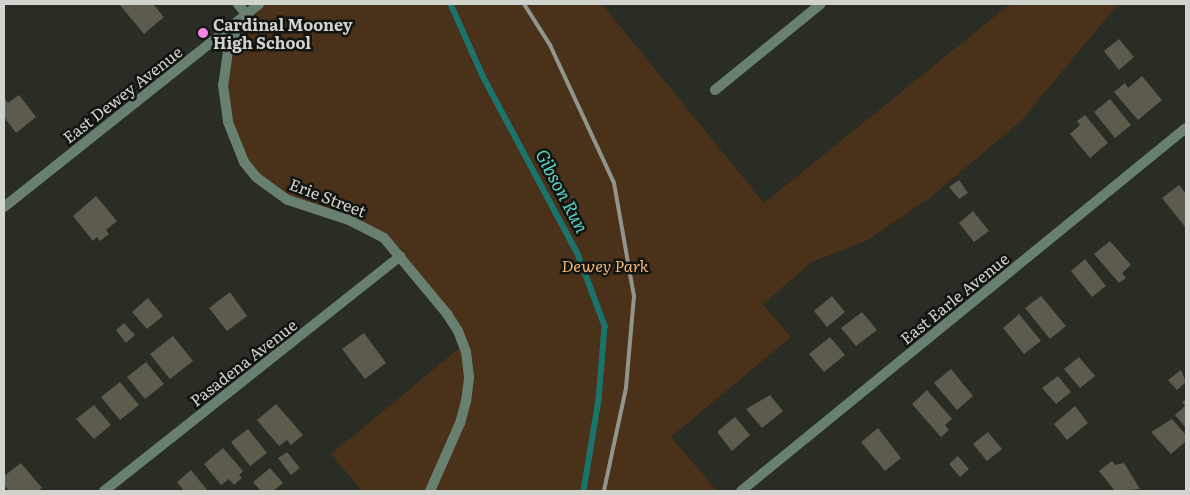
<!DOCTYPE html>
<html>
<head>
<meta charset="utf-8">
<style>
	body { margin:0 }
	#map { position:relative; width:1190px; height:495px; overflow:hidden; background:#292d23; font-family:Literata,serif }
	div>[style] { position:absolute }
	.green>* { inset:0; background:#49311a }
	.stream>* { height:5.5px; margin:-2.75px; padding:0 2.75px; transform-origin:2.75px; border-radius:2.75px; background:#1a746c }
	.building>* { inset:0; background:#5d5a4e }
	.minor>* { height:10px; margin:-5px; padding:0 5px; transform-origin:5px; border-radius:5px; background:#688070 }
	.tertiary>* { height:10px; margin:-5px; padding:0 5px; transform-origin:5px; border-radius:5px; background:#688070 }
	.rail>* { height:4px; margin:-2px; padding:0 2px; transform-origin:2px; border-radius:2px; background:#92958e }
	.dots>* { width:14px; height:14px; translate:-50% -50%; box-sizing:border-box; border:2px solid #121410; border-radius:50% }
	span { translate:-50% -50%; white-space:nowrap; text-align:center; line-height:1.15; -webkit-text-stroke:5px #121410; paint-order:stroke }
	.poi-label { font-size:16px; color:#d1d3cd; font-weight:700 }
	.left { translate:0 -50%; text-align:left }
	.street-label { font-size:16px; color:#d1d3cd }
	.park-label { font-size:16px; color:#f7b676; font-style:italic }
	.water-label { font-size:18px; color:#5bd6c9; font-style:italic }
	.frame { position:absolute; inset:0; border:5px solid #d1d3cd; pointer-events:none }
</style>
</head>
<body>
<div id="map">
	<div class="green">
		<div style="clip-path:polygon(238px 4px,602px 4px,764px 203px,1010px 4px,1118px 4px,1022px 120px,931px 197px,866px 241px,812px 262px,763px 304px,791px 337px,671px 437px,717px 491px,362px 491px,331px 454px,463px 345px,458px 331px,378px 234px,268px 187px,235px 146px,224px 68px,246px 14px)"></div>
	</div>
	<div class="stream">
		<div style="left:451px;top:4px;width:79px;rotate:66deg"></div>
		<div style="left:483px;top:76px;width:202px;rotate:61.9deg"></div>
		<div style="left:578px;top:254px;width:77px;rotate:69.4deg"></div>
		<div style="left:605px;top:326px;width:74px;rotate:94.6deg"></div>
		<div style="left:599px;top:400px;width:92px;rotate:99.4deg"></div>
	</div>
	<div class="building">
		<div style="clip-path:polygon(119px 4px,153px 4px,164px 17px,144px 34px)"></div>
		<div style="clip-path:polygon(1119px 39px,1134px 57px,1119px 70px,1104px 51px)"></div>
		<div style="clip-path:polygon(1142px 76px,1162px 100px,1138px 120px,1114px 92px,1125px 83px,1128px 88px)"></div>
		<div style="clip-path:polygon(19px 95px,36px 117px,16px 133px,4px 117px,4px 97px,8px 103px)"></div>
		<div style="clip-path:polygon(1110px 99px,1131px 125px,1115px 138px,1094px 112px)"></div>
		<div style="clip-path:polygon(1085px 115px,1108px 143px,1090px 158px,1070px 134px,1080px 125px,1077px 121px)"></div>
		<div style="clip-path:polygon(959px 180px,968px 193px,959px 199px,949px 187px)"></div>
		<div style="clip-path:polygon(1179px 185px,1186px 194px,1186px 228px,1162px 198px)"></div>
		<div style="clip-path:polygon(96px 196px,117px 221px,106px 230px,109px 234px,100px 241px,97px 237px,93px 241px,73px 216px)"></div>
		<div style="clip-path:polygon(973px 211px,989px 231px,974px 242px,959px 223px)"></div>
		<div style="clip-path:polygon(1110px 241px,1131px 265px,1122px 273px,1126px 278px,1119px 283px,1094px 254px)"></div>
		<div style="clip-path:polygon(1085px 259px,1106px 286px,1092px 297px,1071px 271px)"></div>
		<div style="clip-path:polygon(230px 292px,247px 316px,227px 331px,209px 308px)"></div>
		<div style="clip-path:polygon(832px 296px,845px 312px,827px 327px,814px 311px)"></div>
		<div style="clip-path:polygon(1041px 296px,1066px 326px,1050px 339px,1025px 308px)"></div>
		<div style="clip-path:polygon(148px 298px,163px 316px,147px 329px,132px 312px)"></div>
		<div style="clip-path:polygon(862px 312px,877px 330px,856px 346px,841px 328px)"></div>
		<div style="clip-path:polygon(1019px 314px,1041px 341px,1024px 354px,1003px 328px)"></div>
		<div style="clip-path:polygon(124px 323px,135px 335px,126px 343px,116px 330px)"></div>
		<div style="clip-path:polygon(364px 333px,386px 363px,365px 379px,342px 349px)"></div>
		<div style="clip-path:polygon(173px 336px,193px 361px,170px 379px,150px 354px)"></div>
		<div style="clip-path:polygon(830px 337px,845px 355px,824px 372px,809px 354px)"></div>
		<div style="clip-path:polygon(1079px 357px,1095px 376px,1080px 388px,1064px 369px)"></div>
		<div style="clip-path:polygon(146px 362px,164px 384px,145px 399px,127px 377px)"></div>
		<div style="clip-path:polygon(951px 369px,973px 396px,957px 410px,934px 383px)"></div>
		<div style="clip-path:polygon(1181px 370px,1186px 382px,1177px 390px,1168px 380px)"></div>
		<div style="clip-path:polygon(1058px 376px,1071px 392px,1056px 404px,1042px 388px)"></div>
		<div style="clip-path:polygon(120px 382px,139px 405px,120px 420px,101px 397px)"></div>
		<div style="clip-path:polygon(927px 390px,952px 419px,945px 425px,949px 430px,941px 437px,912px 404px)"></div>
		<div style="clip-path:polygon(770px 395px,783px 411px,762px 428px,746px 409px)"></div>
		<div style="clip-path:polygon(1186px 399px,1186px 428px,1175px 415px,1185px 406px,1182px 402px)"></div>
		<div style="clip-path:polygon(276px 404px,303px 435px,291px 445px,287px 440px,279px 446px,257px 420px)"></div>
		<div style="clip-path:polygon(94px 405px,111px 425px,94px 439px,76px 419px)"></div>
		<div style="clip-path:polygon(1075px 406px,1088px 423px,1067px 440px,1054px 424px)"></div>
		<div style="clip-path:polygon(735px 417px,750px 435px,732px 451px,717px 432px)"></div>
		<div style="clip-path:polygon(1172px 419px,1186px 435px,1186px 441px,1171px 454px,1151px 432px)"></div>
		<div style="clip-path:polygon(878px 428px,901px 458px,885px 471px,861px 442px)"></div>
		<div style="clip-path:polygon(248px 429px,267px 453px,250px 466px,231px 442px)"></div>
		<div style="clip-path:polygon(988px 432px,1002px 449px,987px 461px,973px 444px)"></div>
		<div style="clip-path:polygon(223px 448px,243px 471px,239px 475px,242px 478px,234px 485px,229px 479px,221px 485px,204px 464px)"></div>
		<div style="clip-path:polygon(287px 452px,300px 468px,291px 475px,278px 458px)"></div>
		<div style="clip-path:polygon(958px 456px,969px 469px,960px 477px,949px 464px)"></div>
		<div style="clip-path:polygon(1112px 461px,1115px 465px,1124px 463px,1140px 489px,1115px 491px,1099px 471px)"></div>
		<div style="clip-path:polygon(21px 463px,42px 488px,38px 491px,9px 491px,4px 485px,4px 476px)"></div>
		<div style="clip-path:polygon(270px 468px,283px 483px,273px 491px,261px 491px,253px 482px)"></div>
		<div style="clip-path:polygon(191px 470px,208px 491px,184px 491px,177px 482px)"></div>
	</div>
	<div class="minor">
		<div style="left:238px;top:4px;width:13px;rotate:51deg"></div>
		<div style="left:246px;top:14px;width:41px;rotate:115.9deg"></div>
		<div style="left:228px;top:51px;width:34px;rotate:98deg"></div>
		<div style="left:223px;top:85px;width:37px;rotate:82deg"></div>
		<div style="left:228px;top:122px;width:43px;rotate:68.2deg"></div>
		<div style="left:244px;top:162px;width:19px;rotate:51deg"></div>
		<div style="left:256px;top:177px;width:39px;rotate:36deg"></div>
		<div style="left:288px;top:200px;width:64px;rotate:18.2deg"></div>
		<div style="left:349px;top:220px;width:39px;rotate:27deg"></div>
		<div style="left:384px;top:238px;width:99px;rotate:50.3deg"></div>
		<div style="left:447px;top:314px;width:20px;rotate:57deg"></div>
		<div style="left:458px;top:331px;width:22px;rotate:69deg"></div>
		<div style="left:466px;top:352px;width:26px;rotate:83deg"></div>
		<div style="left:469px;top:378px;width:23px;rotate:97deg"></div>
		<div style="left:466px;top:401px;width:23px;rotate:105deg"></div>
		<div style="left:460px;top:423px;width:74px;rotate:113.8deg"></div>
		<div style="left:715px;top:90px;width:136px;rotate:-39.1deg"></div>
		<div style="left:104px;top:491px;width:378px;rotate:-38.4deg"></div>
		<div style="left:741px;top:491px;width:574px;rotate:-39.21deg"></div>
	</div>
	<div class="tertiary">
		<div style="left:4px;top:207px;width:326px;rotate:-38.5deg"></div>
	</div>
	<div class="rail">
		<div style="left:524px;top:4px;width:49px;rotate:57.6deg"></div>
		<div style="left:550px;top:45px;width:152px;rotate:65.1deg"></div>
		<div style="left:614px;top:183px;width:115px;rotate:80deg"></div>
		<div style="left:634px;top:296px;width:92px;rotate:95deg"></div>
		<div style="left:626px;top:388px;width:105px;rotate:102.1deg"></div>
	</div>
	<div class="dots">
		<div style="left:203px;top:33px;background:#fa87e6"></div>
	</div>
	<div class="poi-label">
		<span class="left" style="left:213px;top:33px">Cardinal Mooney<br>High School</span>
	</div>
	<div class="street-label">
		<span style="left:122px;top:94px;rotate:-38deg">East Dewey Avenue</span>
		<span style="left:328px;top:197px;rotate:21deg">Erie Street</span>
		<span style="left:954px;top:298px;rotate:-39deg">East Earle Avenue</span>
		<span style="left:243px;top:362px;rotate:-38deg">Pasadena Avenue</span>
	</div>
	<div class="park-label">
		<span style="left:605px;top:265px">Dewey Park</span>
	</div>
	<div class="water-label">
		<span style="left:562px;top:191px;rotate:62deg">Gibson Run</span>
	</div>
	<div class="frame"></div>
</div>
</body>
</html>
